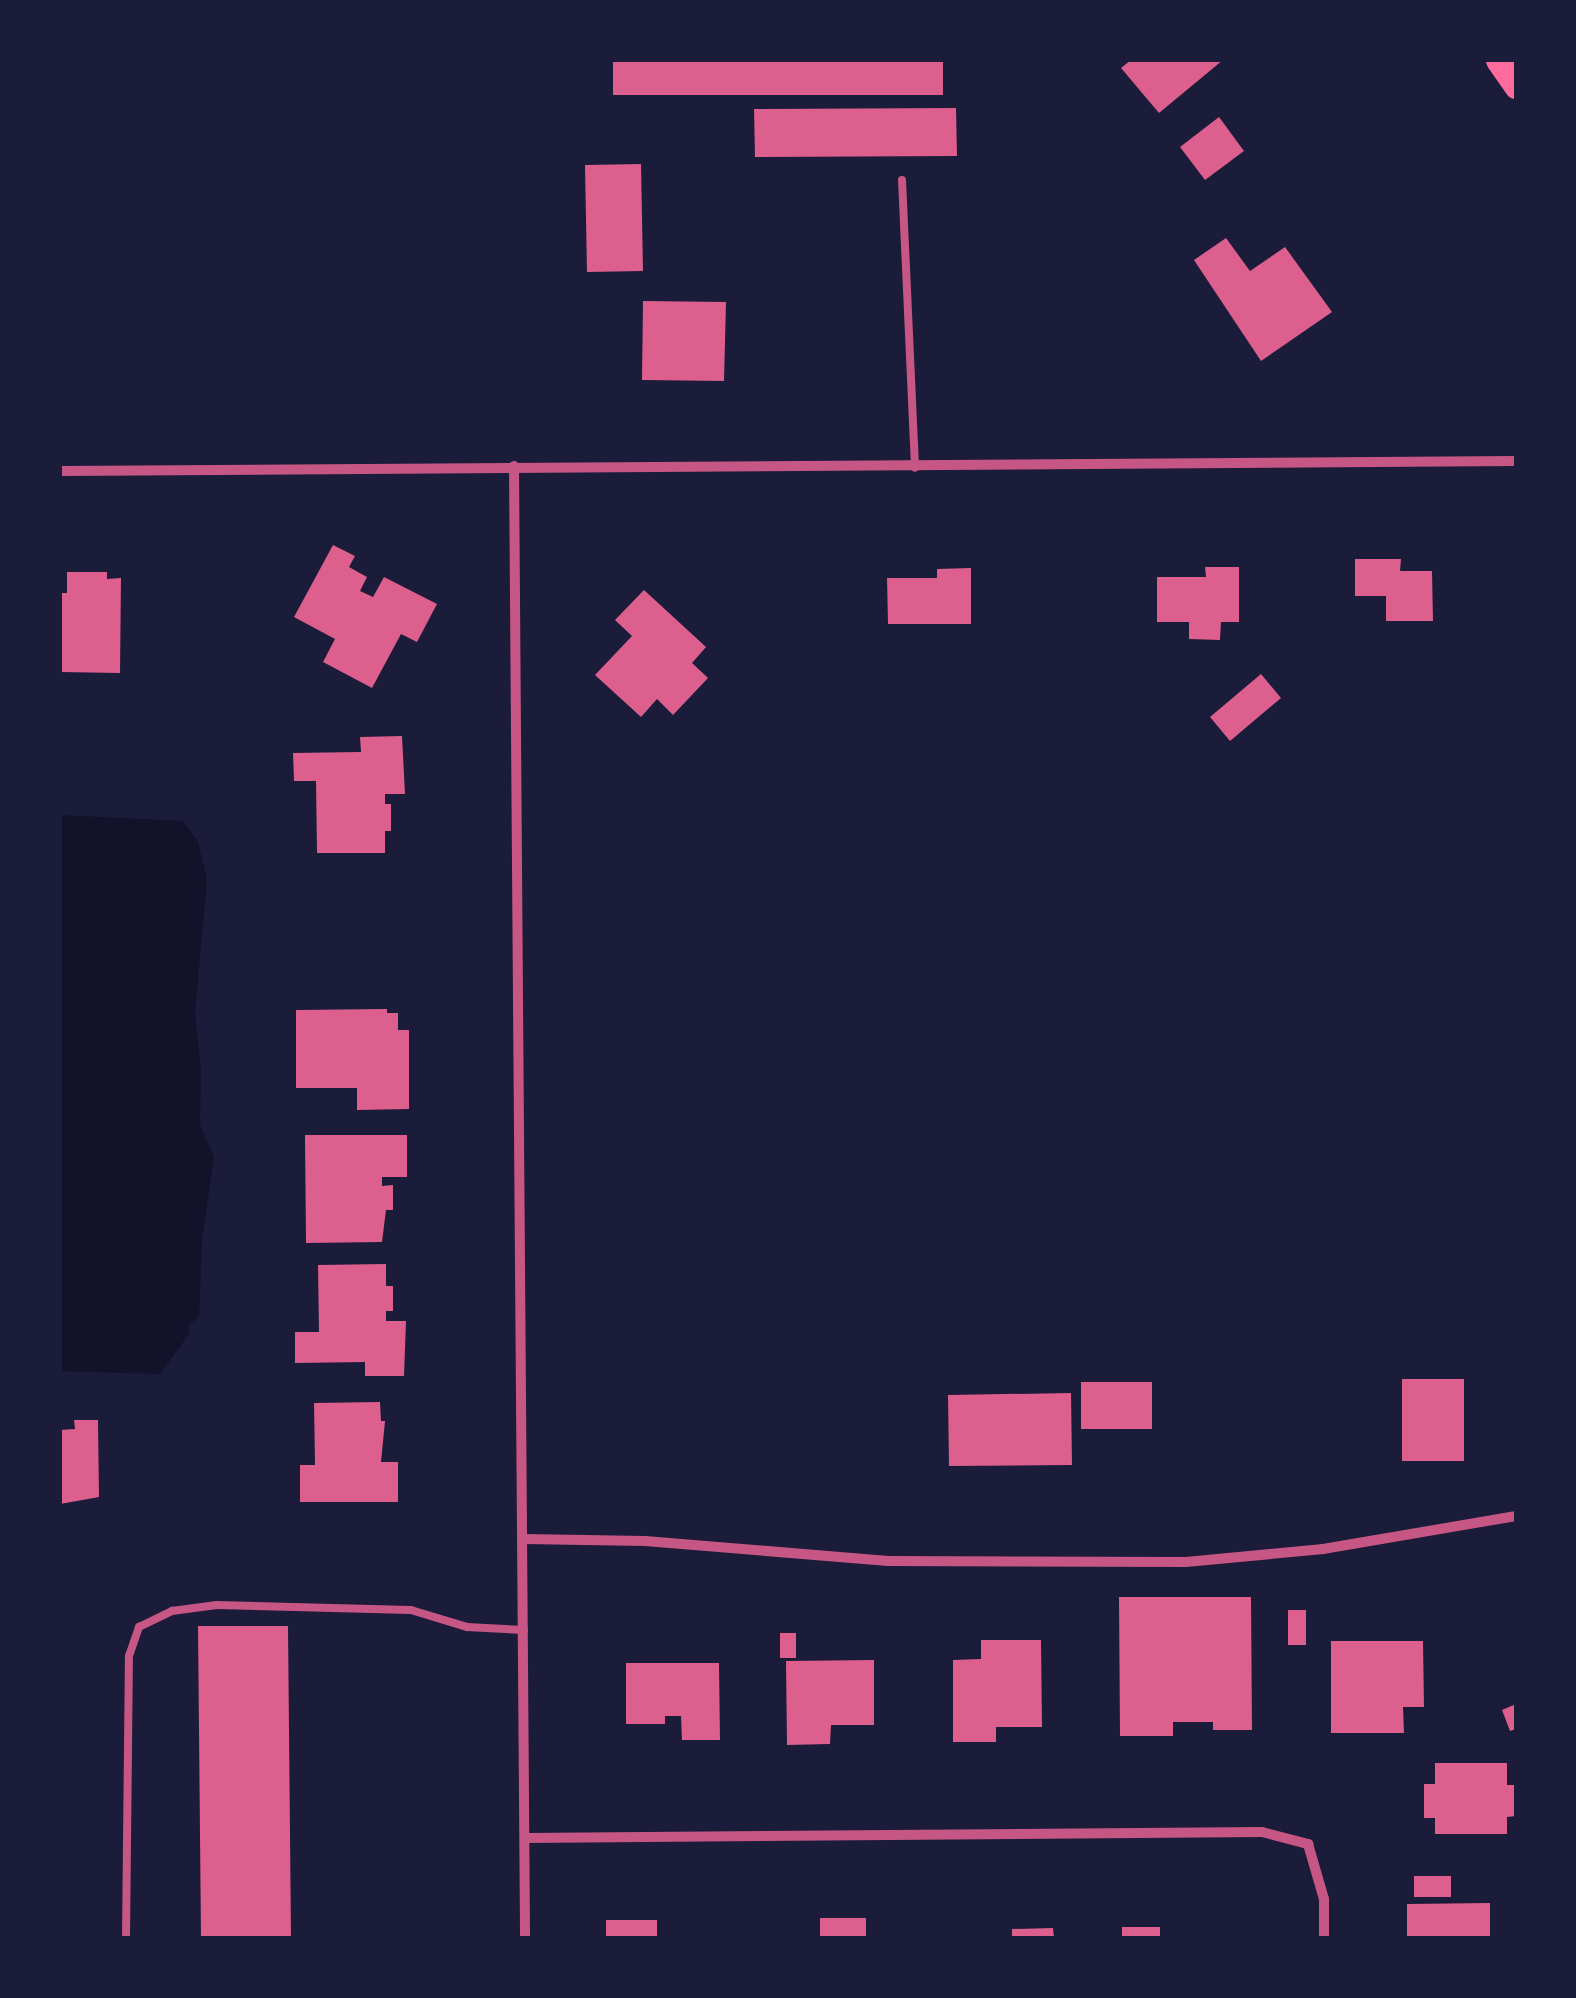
<!DOCTYPE html>
<html>
<head>
<meta charset="utf-8">
<style>
	body { margin:0 }
	#map { position:relative; width:1576px; height:1998px; overflow:hidden; background:#1b1b3a; font-family:"Fira Sans",sans-serif }
	div>[style] { position:absolute }
	.water>* { inset:0; background:#12122b }
	.building>* { inset:0; background:#dd5f8e }
	.service>* { height:8px; margin:-4px; padding:0 4px; transform-origin:4px; border-radius:4px; background:#c65784 }
	.minor>* { height:10px; margin:-5px; padding:0 5px; transform-origin:5px; border-radius:5px; background:#c65784 }
	.primary>* { height:25px; margin:-12.5px; padding:0 12.5px; transform-origin:12.5px; border-radius:12.5px; background:#ff6b9d }
	span { translate:-50% -50%; white-space:nowrap; text-align:center; line-height:1.15; -webkit-text-stroke:9px #1b1b3a; paint-order:stroke }
	.frame { position:absolute; inset:0; border:62px solid #1b1b3a; pointer-events:none }
</style>
</head>
<body>
<div id="map">
	<div class="water">
		<div style="clip-path:polygon(60px 815px,183px 821px,198px 841px,207px 880px,195px 1014px,201px 1070px,200px 1125px,214px 1157px,202px 1240px,199px 1317px,188px 1325px,189px 1334px,160px 1374px,60px 1371px)"></div>
	</div>
	<div class="building">
		<div style="clip-path:polygon(613px 60px,943px 60px,943px 95px,613px 95px)"></div>
		<div style="clip-path:polygon(1131px 60px,1223px 60px,1159px 113px,1121px 68px)"></div>
		<div style="clip-path:polygon(956px 108px,957px 156px,755px 157px,754px 109px)"></div>
		<div style="clip-path:polygon(1219px 117px,1244px 151px,1205px 180px,1180px 147px)"></div>
		<div style="clip-path:polygon(641px 164px,643px 271px,587px 272px,585px 165px)"></div>
		<div style="clip-path:polygon(1226px 238px,1250px 271px,1285px 247px,1332px 312px,1261px 361px,1194px 260px)"></div>
		<div style="clip-path:polygon(643px 301px,726px 302px,724px 381px,642px 380px)"></div>
		<div style="clip-path:polygon(333px 545px,355px 556px,349px 567px,367px 577px,360px 591px,373px 597px,384px 577px,437px 604px,417px 642px,401px 634px,372px 688px,323px 662px,335px 639px,294px 617px)"></div>
		<div style="clip-path:polygon(1355px 559px,1401px 559px,1400px 571px,1432px 571px,1433px 621px,1386px 621px,1386px 596px,1355px 596px)"></div>
		<div style="clip-path:polygon(1205px 567px,1239px 567px,1239px 622px,1221px 622px,1220px 640px,1189px 639px,1189px 622px,1157px 622px,1157px 577px,1206px 577px)"></div>
		<div style="clip-path:polygon(971px 568px,971px 624px,888px 624px,887px 578px,937px 578px,937px 569px)"></div>
		<div style="clip-path:polygon(67px 572px,107px 572px,107px 579px,121px 578px,120px 673px,60px 672px,60px 593px,67px 593px)"></div>
		<div style="clip-path:polygon(644px 590px,706px 647px,692px 663px,708px 678px,673px 715px,657px 699px,641px 717px,595px 675px,632px 636px,615px 620px)"></div>
		<div style="clip-path:polygon(1261px 674px,1281px 698px,1230px 741px,1210px 717px)"></div>
		<div style="clip-path:polygon(402px 736px,405px 794px,385px 794px,385px 804px,391px 804px,391px 831px,385px 831px,385px 853px,317px 853px,316px 781px,294px 781px,293px 753px,361px 752px,360px 737px)"></div>
		<div style="clip-path:polygon(387px 1009px,387px 1013px,398px 1013px,398px 1030px,409px 1030px,409px 1109px,357px 1110px,357px 1088px,296px 1088px,296px 1010px)"></div>
		<div style="clip-path:polygon(305px 1135px,407px 1135px,407px 1177px,382px 1177px,382px 1186px,393px 1185px,393px 1210px,386px 1210px,382px 1242px,306px 1243px)"></div>
		<div style="clip-path:polygon(386px 1264px,386px 1286px,393px 1286px,393px 1311px,386px 1311px,386px 1321px,406px 1321px,404px 1376px,365px 1376px,365px 1362px,295px 1363px,295px 1332px,319px 1332px,318px 1265px)"></div>
		<div style="clip-path:polygon(1402px 1379px,1464px 1379px,1464px 1461px,1402px 1461px)"></div>
		<div style="clip-path:polygon(1081px 1382px,1152px 1382px,1152px 1429px,1081px 1429px)"></div>
		<div style="clip-path:polygon(1071px 1393px,1072px 1465px,949px 1466px,948px 1395px)"></div>
		<div style="clip-path:polygon(380px 1402px,381px 1421px,385px 1421px,381px 1462px,398px 1462px,398px 1502px,300px 1502px,300px 1465px,315px 1465px,314px 1403px)"></div>
		<div style="clip-path:polygon(74px 1420px,98px 1420px,99px 1497px,60px 1504px,60px 1430px,75px 1429px)"></div>
		<div style="clip-path:polygon(1119px 1597px,1251px 1597px,1252px 1730px,1213px 1730px,1213px 1722px,1173px 1722px,1173px 1736px,1120px 1736px)"></div>
		<div style="clip-path:polygon(1288px 1610px,1306px 1610px,1306px 1645px,1288px 1645px)"></div>
		<div style="clip-path:polygon(198px 1626px,288px 1626px,291px 1938px,201px 1938px)"></div>
		<div style="clip-path:polygon(780px 1633px,796px 1633px,796px 1658px,780px 1658px)"></div>
		<div style="clip-path:polygon(981px 1640px,1041px 1640px,1042px 1727px,996px 1727px,996px 1742px,953px 1742px,953px 1660px,981px 1659px)"></div>
		<div style="clip-path:polygon(1331px 1641px,1423px 1641px,1424px 1707px,1403px 1707px,1404px 1733px,1331px 1733px)"></div>
		<div style="clip-path:polygon(874px 1660px,874px 1725px,831px 1725px,830px 1744px,787px 1745px,786px 1661px)"></div>
		<div style="clip-path:polygon(626px 1663px,719px 1663px,720px 1740px,682px 1740px,681px 1716px,665px 1716px,665px 1724px,626px 1724px)"></div>
		<div style="clip-path:polygon(1516px 1704px,1516px 1729px,1510px 1731px,1502px 1710px)"></div>
		<div style="clip-path:polygon(1435px 1763px,1507px 1763px,1507px 1785px,1516px 1785px,1516px 1816px,1507px 1817px,1507px 1834px,1435px 1834px,1435px 1818px,1424px 1818px,1424px 1784px,1435px 1784px)"></div>
		<div style="clip-path:polygon(1414px 1876px,1451px 1876px,1451px 1897px,1414px 1897px)"></div>
		<div style="clip-path:polygon(1490px 1903px,1490px 1938px,1407px 1938px,1407px 1904px)"></div>
		<div style="clip-path:polygon(820px 1918px,866px 1918px,866px 1938px,820px 1938px)"></div>
		<div style="clip-path:polygon(606px 1920px,657px 1920px,657px 1938px,606px 1938px)"></div>
		<div style="clip-path:polygon(1122px 1927px,1160px 1927px,1160px 1938px,1122px 1938px)"></div>
		<div style="clip-path:polygon(1053px 1928px,1054px 1938px,1012px 1938px,1012px 1929px)"></div>
	</div>
	<div class="service">
		<div style="left:902px;top:180px;width:288px;rotate:87.4deg"></div>
		<div style="left:126px;top:1938px;width:282px;rotate:-89.4deg"></div>
		<div style="left:129px;top:1656px;width:31px;rotate:-71deg"></div>
		<div style="left:139px;top:1627px;width:37px;rotate:-26deg"></div>
		<div style="left:172px;top:1611px;width:45px;rotate:-7.6deg"></div>
		<div style="left:217px;top:1605px;width:194px;rotate:1.5deg"></div>
		<div style="left:411px;top:1610px;width:59px;rotate:16.9deg"></div>
		<div style="left:467px;top:1627px;width:57px;rotate:3deg"></div>
	</div>
	<div class="minor">
		<div style="left:514px;top:466px;width:1472px;rotate:89.57deg"></div>
		<div style="left:60px;top:471px;width:1456px;rotate:-0.39deg"></div>
		<div style="left:524px;top:1539px;width:121px;rotate:0.9deg"></div>
		<div style="left:645px;top:1541px;width:244px;rotate:4.7deg"></div>
		<div style="left:888px;top:1561px;width:298px;rotate:0.2deg"></div>
		<div style="left:1186px;top:1562px;width:138px;rotate:-5.4deg"></div>
		<div style="left:1323px;top:1549px;width:196px;rotate:-9.7deg"></div>
		<div style="left:525px;top:1838px;width:737px;rotate:-0.47deg"></div>
		<div style="left:1262px;top:1832px;width:48px;rotate:14.6deg"></div>
		<div style="left:1308px;top:1844px;width:57px;rotate:73.8deg"></div>
		<div style="left:1324px;top:1899px;width:39px;rotate:90deg"></div>
	</div>
	<div class="primary">
		<div style="left:1498px;top:60px;width:32px;rotate:55deg"></div>
	</div>
	<div class="frame"></div>
</div>
</body>
</html>
